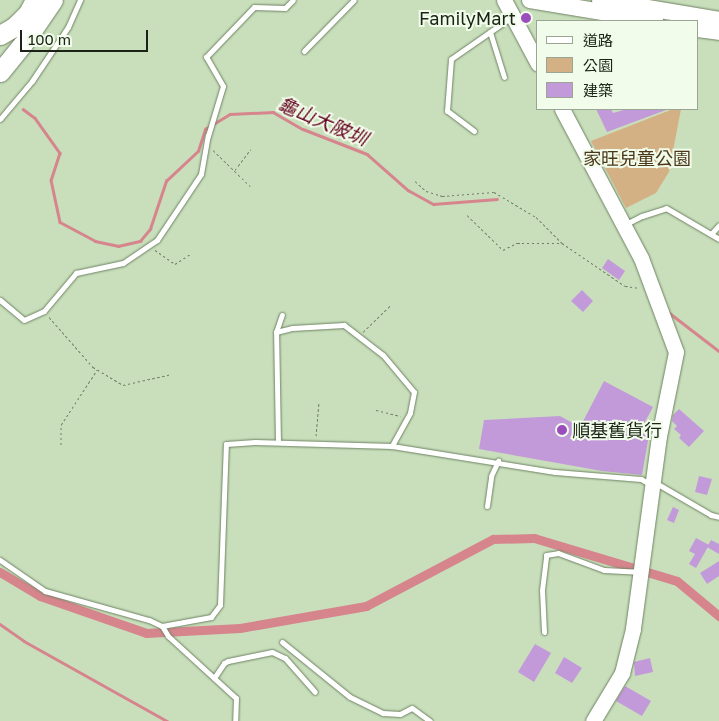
<!DOCTYPE html>
<html>
<head>
<meta charset="utf-8">
<style>
	body { margin:0 }
	#map { position:relative; width:719px; height:721px; overflow:hidden; background:#c9dfbc; font-family:"Golos Text","Noto Sans TC",sans-serif }
	div>[style] { position:absolute }
	.green>* { inset:0; background:#d4b185 }
	.stream>* { height:2.5px; margin:-1.25px; padding:0 1.25px; transform-origin:1.25px; border-radius:1.25px; background:#d6858d }
	.canal>* { height:9px; margin:-4.5px; padding:0 4.5px; transform-origin:4.5px; border-radius:4.5px; background:#d6858d }
	.building>* { inset:0; background:#c39ad9 }
	.path>* { height:1px; margin-top:-0.5px; transform-origin:0; background:repeating-linear-gradient(90deg,#717f68 0 2.5px,transparent 0 5px) }
	.roads { filter:drop-shadow(0 0 1px #6f8363) drop-shadow(0 0 1px #6f8363) }
	.lane>* { height:5px; margin:-2.5px; padding:0 2.5px; transform-origin:2.5px; border-radius:2.5px; background:#fff }
	.secondary>* { height:15px; margin:-7.5px; padding:0 7.5px; transform-origin:7.5px; border-radius:7.5px; background:#fff }
	.primary>* { height:16px; margin:-8px; padding:0 8px; transform-origin:8px; border-radius:8px; background:#fff }
	.highway>* { height:19px; margin:-9.5px; padding:0 9.5px; transform-origin:9.5px; border-radius:9.5px; background:#fff }
	.dots>* { width:14px; height:14px; translate:-50% -50%; box-sizing:border-box; border:2px solid #f1fcea; border-radius:50% }
	span { translate:-50% -50%; white-space:nowrap; text-align:center; line-height:1.15; -webkit-text-stroke:4px #f1fcea; paint-order:stroke }
	.poi-label { font-size:18px; color:#1b2316 }
	.right { translate:-100% -50%; text-align:right }
	.left { translate:0 -50%; text-align:left }
	.park-label { font-size:18px; color:#4b371a }
	.water-label { font-size:19px; color:#64001d; font-style:italic }
	.legend { position:absolute; left:536px; top:20px; width:162px; height:90px; box-sizing:border-box; background:#f1fcea; border:1px solid #9ba595; margin:0; padding:6px 9px; list-style:none; font-size:15px; color:#1b2316 }
	.legend li { display:flex; align-items:center; gap:10px; height:25px }
	.legend b { width:25px; border:1px solid #9ba595 }
	.scale { position:absolute; left:20px; top:30px; width:128px; height:22px; box-sizing:border-box; border:2px solid #1b2316; border-top:0; padding-left:6px; font-size:15px; line-height:18px; white-space:nowrap; color:#1b2316; -webkit-text-stroke:4px #f1fcea; paint-order:stroke }
</style>
</head>
<body>
<div id="map">
	<div class="green">
		<div style="clip-path:polygon(673px 109px,681px 109px,669px 172px,656px 193px,626px 208px,591px 141px)"></div>
	</div>
	<div class="stream">
		<div style="left:23px;top:109px;width:15px;rotate:37deg"></div>
		<div style="left:35px;top:118px;width:43px;rotate:54.5deg"></div>
		<div style="left:60px;top:153px;width:28px;rotate:108deg"></div>
		<div style="left:51px;top:180px;width:43px;rotate:77.9deg"></div>
		<div style="left:60px;top:222px;width:40px;rotate:28deg"></div>
		<div style="left:95px;top:241px;width:24px;rotate:12deg"></div>
		<div style="left:118px;top:246px;width:23px;rotate:-13deg"></div>
		<div style="left:140px;top:241px;width:16px;rotate:-50deg"></div>
		<div style="left:150px;top:229px;width:51px;rotate:-71.6deg"></div>
		<div style="left:166px;top:181px;width:44px;rotate:-43.2deg"></div>
		<div style="left:198px;top:151px;width:23px;rotate:-72deg"></div>
		<div style="left:205px;top:129px;width:29px;rotate:-31deg"></div>
		<div style="left:230px;top:114px;width:43px;rotate:-2.7deg"></div>
		<div style="left:273px;top:112px;width:34px;rotate:30deg"></div>
		<div style="left:303px;top:129px;width:69px;rotate:21.3deg"></div>
		<div style="left:367px;top:154px;width:55px;rotate:41.3deg"></div>
		<div style="left:408px;top:190px;width:29px;rotate:29deg"></div>
		<div style="left:433px;top:204px;width:64px;rotate:-4.5deg"></div>
		<div style="left:667px;top:311px;width:66px;rotate:37.6deg"></div>
		<div style="left:0;top:624px;width:29px;rotate:35deg"></div>
		<div style="left:24px;top:641px;width:164px;rotate:29.2deg"></div>
	</div>
	<div class="canal">
		<div style="left:0;top:572px;width:47px;rotate:31deg"></div>
		<div style="left:40px;top:596px;width:112px;rotate:19.2deg"></div>
		<div style="left:146px;top:633px;width:94px;rotate:-3deg"></div>
		<div style="left:240px;top:628px;width:128px;rotate:-9.9deg"></div>
		<div style="left:366px;top:606px;width:144px;rotate:-27.8deg"></div>
		<div style="left:493px;top:539px;width:41px;rotate:-1.4deg"></div>
		<div style="left:534px;top:538px;width:149px;rotate:16.7deg"></div>
		<div style="left:677px;top:581px;width:55px;rotate:39.8deg"></div>
	</div>
	<div class="building">
		<div style="clip-path:polygon(596px 109px,611px 109px,613px 113px,627px 109px,666px 110px,607px 132px)"></div>
		<div style="clip-path:polygon(608px 259px,625px 271px,619px 280px,602px 268px)"></div>
		<div style="clip-path:polygon(582px 290px,593px 301px,583px 312px,571px 301px)"></div>
		<div style="clip-path:polygon(604px 381px,653px 407px,639px 433px,649px 435px,642px 475px,602px 471px,479px 449px,484px 420px,560px 416px,580px 427px)"></div>
		<div style="clip-path:polygon(679px 409px,704px 431px,689px 447px,679px 438px,681px 435px,674px 429px,677px 426px,672px 421px,673px 415px)"></div>
		<div style="clip-path:polygon(699px 476px,712px 479px,707px 495px,695px 492px)"></div>
		<div style="clip-path:polygon(673px 507px,679px 510px,674px 523px,667px 520px)"></div>
		<div style="clip-path:polygon(696px 538px,709px 545px,696px 568px,689px 564px,695px 554px,689px 551px)"></div>
		<div style="clip-path:polygon(711px 540px,719px 544px,719px 554px,707px 547px)"></div>
		<div style="clip-path:polygon(719px 561px,719px 576px,707px 584px,700px 573px)"></div>
		<div style="clip-path:polygon(535px 644px,551px 653px,534px 682px,518px 672px)"></div>
		<div style="clip-path:polygon(564px 657px,582px 668px,572px 683px,555px 673px)"></div>
		<div style="clip-path:polygon(650px 658px,653px 672px,635px 676px,634px 662px)"></div>
		<div style="clip-path:polygon(625px 686px,651px 701px,642px 716px,616px 701px)"></div>
	</div>
	<div class="path">
		<div style="left:213px;top:150px;width:52px;rotate:44.2deg"></div>
		<div style="left:235px;top:170px;width:26px;rotate:-53deg"></div>
		<div style="left:415px;top:181px;width:15px;rotate:42deg"></div>
		<div style="left:426px;top:191px;width:17px;rotate:17deg"></div>
		<div style="left:442px;top:196px;width:52px;rotate:-4.4deg"></div>
		<div style="left:494px;top:192px;width:49px;rotate:30.8deg"></div>
		<div style="left:536px;top:217px;width:37px;rotate:45deg"></div>
		<div style="left:562px;top:243px;width:76px;rotate:34.3deg"></div>
		<div style="left:625px;top:286px;width:15px;rotate:8deg"></div>
		<div style="left:467px;top:215px;width:50px;rotate:44.2deg"></div>
		<div style="left:503px;top:250px;width:16px;rotate:-27deg"></div>
		<div style="left:517px;top:243px;width:44px"></div>
		<div style="left:155px;top:250px;width:24px;rotate:35deg"></div>
		<div style="left:175px;top:264px;width:20px;rotate:-33deg"></div>
		<div style="left:49px;top:317px;width:67px;rotate:48.7deg"></div>
		<div style="left:93px;top:367px;width:35px;rotate:31deg"></div>
		<div style="left:123px;top:385px;width:50px;rotate:-12.7deg"></div>
		<div style="left:363px;top:332px;width:40px;rotate:-44deg"></div>
		<div style="left:376px;top:410px;width:25px;rotate:14deg"></div>
		<div style="left:316px;top:436px;width:34px;rotate:-85deg"></div>
		<div style="left:61px;top:445px;width:20px;rotate:-90deg"></div>
		<div style="left:61px;top:425px;width:66px;rotate:-56.8deg"></div>
	</div>
	<div class="roads">
		<div class="lane">
			<div style="left:490px;top:32px;width:47px;rotate:72.7deg"></div>
			<div style="left:304px;top:51px;width:71px;rotate:-45.6deg"></div>
			<div style="left:0;top:119px;width:50px;rotate:-49.9deg"></div>
			<div style="left:32px;top:81px;width:65px;rotate:-56.3deg"></div>
			<div style="left:68px;top:27px;width:30px;rotate:-66deg"></div>
			<div style="left:474px;top:131px;width:34px;rotate:-143deg"></div>
			<div style="left:447px;top:111px;width:52px;rotate:-85.6deg"></div>
			<div style="left:451px;top:59px;width:72px;rotate:-34.8deg"></div>
			<div style="left:626px;top:224px;width:18px;rotate:-27deg"></div>
			<div style="left:642px;top:216px;width:25px;rotate:-18deg"></div>
			<div style="left:666px;top:208px;width:61px;rotate:30.3deg"></div>
			<div style="left:711px;top:234px;width:12px;rotate:-48deg"></div>
			<div style="left:0;top:300px;width:31px;rotate:40deg"></div>
			<div style="left:24px;top:320px;width:22px;rotate:-24deg"></div>
			<div style="left:44px;top:311px;width:50px;rotate:-49.9deg"></div>
			<div style="left:76px;top:273px;width:48px;rotate:-12deg"></div>
			<div style="left:123px;top:263px;width:41px;rotate:-34.1deg"></div>
			<div style="left:157px;top:240px;width:79px;rotate:-56.3deg"></div>
			<div style="left:201px;top:174px;width:39px;rotate:-80deg"></div>
			<div style="left:208px;top:136px;width:52px;rotate:-73.3deg"></div>
			<div style="left:223px;top:86px;width:34px;rotate:-120deg"></div>
			<div style="left:206px;top:57px;width:69px;rotate:-46.2deg"></div>
			<div style="left:254px;top:7px;width:31px;rotate:2deg"></div>
			<div style="left:285px;top:8px;width:11px;rotate:-45deg"></div>
			<div style="left:276px;top:332px;width:18px;rotate:-71deg"></div>
			<div style="left:278px;top:442px;width:110px;rotate:-91deg"></div>
			<div style="left:276px;top:332px;width:16px;rotate:-14deg"></div>
			<div style="left:292px;top:328px;width:52px;rotate:-3.3deg"></div>
			<div style="left:344px;top:325px;width:49px;rotate:37.6deg"></div>
			<div style="left:383px;top:355px;width:48px;rotate:50deg"></div>
			<div style="left:414px;top:392px;width:21px;rotate:101deg"></div>
			<div style="left:410px;top:413px;width:38px;rotate:119deg"></div>
			<div style="left:656px;top:483px;width:64px;rotate:30.2deg"></div>
			<div style="left:711px;top:515px;width:8px;rotate:14deg"></div>
			<div style="left:487px;top:506px;width:30px;rotate:-82deg"></div>
			<div style="left:491px;top:476px;width:17px;rotate:-65deg"></div>
			<div style="left:0;top:560px;width:55px;rotate:34.6deg"></div>
			<div style="left:45px;top:591px;width:108px;rotate:15.6deg"></div>
			<div style="left:149px;top:620px;width:14px;rotate:25deg"></div>
			<div style="left:162px;top:626px;width:12px;rotate:59deg"></div>
			<div style="left:168px;top:636px;width:92px;rotate:42.4deg"></div>
			<div style="left:236px;top:698px;width:23px;rotate:92deg"></div>
			<div style="left:162px;top:626px;width:50px;rotate:-10.4deg"></div>
			<div style="left:211px;top:617px;width:15px;rotate:-53deg"></div>
			<div style="left:220px;top:605px;width:161px;rotate:-87.9deg"></div>
			<div style="left:226px;top:444px;width:29px;rotate:-4deg"></div>
			<div style="left:255px;top:442px;width:137px;rotate:1.7deg"></div>
			<div style="left:392px;top:446px;width:165px;rotate:9.1deg"></div>
			<div style="left:555px;top:472px;width:86px;rotate:4.7deg"></div>
			<div style="left:641px;top:479px;width:12px;rotate:31deg"></div>
			<div style="left:544px;top:632px;width:42px;rotate:-92.7deg"></div>
			<div style="left:542px;top:590px;width:35px;rotate:-83deg"></div>
			<div style="left:546px;top:555px;width:12px;rotate:-9deg"></div>
			<div style="left:558px;top:553px;width:49px;rotate:20.3deg"></div>
			<div style="left:604px;top:570px;width:34px;rotate:3deg"></div>
			<div style="left:282px;top:642px;width:87px;rotate:39deg"></div>
			<div style="left:350px;top:697px;width:37px;rotate:26deg"></div>
			<div style="left:383px;top:713px;width:17px;rotate:3deg"></div>
			<div style="left:400px;top:714px;width:13px;rotate:-27deg"></div>
			<div style="left:412px;top:708px;width:22px;rotate:36deg"></div>
			<div style="left:214px;top:678px;width:18px;rotate:-56deg"></div>
			<div style="left:224px;top:663px;width:4px;rotate:-27deg"></div>
			<div style="left:228px;top:661px;width:45px;rotate:-11.6deg"></div>
			<div style="left:272px;top:652px;width:14px;rotate:25deg"></div>
			<div style="left:285px;top:658px;width:45px;rotate:48.6deg"></div>
		</div>
		<div class="secondary">
			<div style="left:504px;top:0;width:72px;rotate:62deg"></div>
			<div style="left:562px;top:109px;width:169px;rotate:62.1deg"></div>
			<div style="left:641px;top:258px;width:100px;rotate:69.6deg"></div>
			<div style="left:676px;top:352px;width:86px;rotate:101.4deg"></div>
			<div style="left:659px;top:436px;width:195px;rotate:97.7deg"></div>
			<div style="left:633px;top:629px;width:45px;rotate:104deg"></div>
			<div style="left:622px;top:673px;width:56px;rotate:121.1deg"></div>
		</div>
		<div class="primary">
			<div style="left:530px;top:0;width:127px;rotate:9.5deg"></div>
			<div style="left:600px;top:0;width:121px;rotate:9.5deg"></div>
			<div style="left:698px;top:29px;width:21px;rotate:8deg"></div>
		</div>
		<div class="highway">
			<div style="left:0;top:35px;width:16px;rotate:-30deg"></div>
			<div style="left:14px;top:27px;width:20px;rotate:-45deg"></div>
			<div style="left:28px;top:13px;width:15px;rotate:-62deg"></div>
			<div style="left:0;top:72px;width:36px;rotate:-51deg"></div>
			<div style="left:23px;top:44px;width:53px;rotate:-55.7deg"></div>
		</div>
	</div>
	<div class="dots">
		<div style="left:526px;top:18px;background:#9b4dbe"></div>
		<div style="left:562px;top:430px;background:#9b4dbe"></div>
	</div>
	<div class="poi-label">
		<span class="right" style="left:516px;top:18px">FamilyMart</span>
		<span class="left" style="left:572px;top:430px">順基舊貨行</span>
	</div>
	<div class="park-label">
		<span style="left:637px;top:158px">家旺兒童公園</span>
	</div>
	<div class="water-label">
		<span style="left:323px;top:121px;rotate:23deg">龜山大陂圳</span>
	</div>
	<ul class="legend">
	<li><b style="height:6px;background:#fff"></b>道路</li>
	<li><b style="height:14px;background:#d4b185"></b>公園</li>
	<li><b style="height:14px;background:#c39ad9"></b>建築</li>
	</ul>
	<div class="scale">100 m</div>
</div>
</body>
</html>
